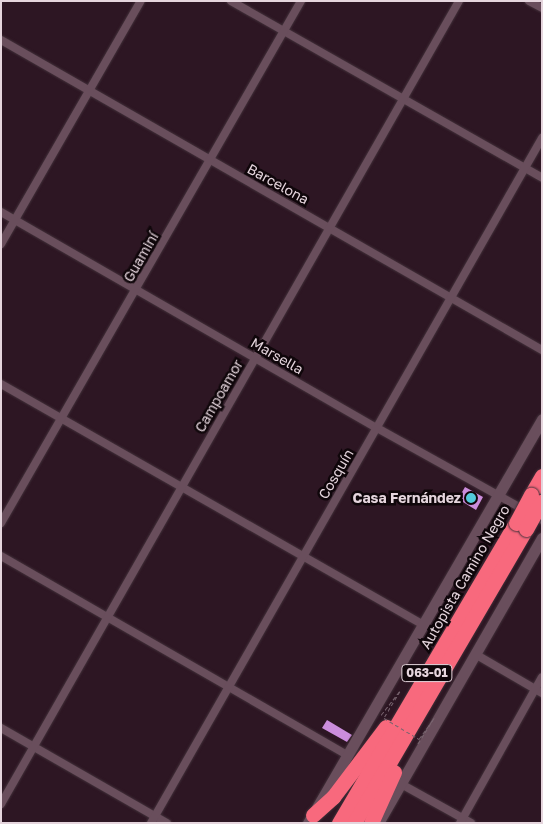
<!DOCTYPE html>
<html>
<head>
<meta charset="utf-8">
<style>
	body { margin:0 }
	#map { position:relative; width:543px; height:824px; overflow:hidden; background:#2d1623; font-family:"Golos Text",sans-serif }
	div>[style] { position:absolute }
	.building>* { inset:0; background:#cb8ddc }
	.roads { filter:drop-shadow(0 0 1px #42313a) drop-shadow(0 0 1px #42313a) }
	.street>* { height:8px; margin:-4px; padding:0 4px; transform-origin:4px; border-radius:4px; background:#694e5c }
	.secondary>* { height:11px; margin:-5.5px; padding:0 5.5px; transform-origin:5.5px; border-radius:5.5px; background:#694e5c }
	.highway>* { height:15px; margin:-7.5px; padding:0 7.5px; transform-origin:7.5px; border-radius:7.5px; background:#f8697d }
	.path-bridge>* { height:1px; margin-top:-0.5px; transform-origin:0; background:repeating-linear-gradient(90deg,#78646f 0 4px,transparent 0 6.5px) }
	.bridges { filter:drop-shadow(0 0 1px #42313a) drop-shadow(0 0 1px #42313a) }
	.highway-bridge>* { height:15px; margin:-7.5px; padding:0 7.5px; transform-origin:7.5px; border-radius:7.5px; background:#f8697d }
	.dots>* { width:14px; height:14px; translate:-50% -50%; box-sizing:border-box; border:2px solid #0f060a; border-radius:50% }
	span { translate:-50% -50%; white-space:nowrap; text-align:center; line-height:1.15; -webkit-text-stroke:5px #0f060a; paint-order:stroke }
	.shield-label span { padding:1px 4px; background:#0f060a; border:1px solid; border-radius:4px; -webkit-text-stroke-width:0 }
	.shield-label { font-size:12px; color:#e5d5dd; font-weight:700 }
	.street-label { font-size:14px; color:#e5d5dd }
	.poi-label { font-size:14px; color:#e5d5dd; font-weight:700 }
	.right { translate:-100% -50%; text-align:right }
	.frame { position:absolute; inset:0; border:2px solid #e5d5dd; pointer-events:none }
</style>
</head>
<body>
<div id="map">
	<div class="building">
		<div style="clip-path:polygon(465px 487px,483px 497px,476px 510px,458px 499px)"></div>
		<div style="clip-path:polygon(327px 720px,352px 735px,347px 742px,322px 728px)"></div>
	</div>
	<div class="roads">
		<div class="street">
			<div style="left:231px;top:1px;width:358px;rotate:29.6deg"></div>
			<div style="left:529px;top:1px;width:15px;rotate:28deg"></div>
			<div style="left:1px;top:40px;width:624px;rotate:29.81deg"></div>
			<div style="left:1px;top:212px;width:434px;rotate:29.9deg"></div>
			<div style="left:377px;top:428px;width:189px;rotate:29.1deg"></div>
			<div style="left:1px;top:244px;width:280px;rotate:-60.1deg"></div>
			<div style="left:1px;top:384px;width:486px;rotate:29.7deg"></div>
			<div style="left:1px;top:523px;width:602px;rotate:-60.11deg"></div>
			<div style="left:1px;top:556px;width:399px;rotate:29.9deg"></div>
			<div style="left:475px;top:654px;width:78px;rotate:30.2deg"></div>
			<div style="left:1px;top:728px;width:191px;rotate:29.8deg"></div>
			<div style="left:401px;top:784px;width:80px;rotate:29.1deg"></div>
			<div style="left:1px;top:804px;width:924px;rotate:-60.3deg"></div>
			<div style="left:151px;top:823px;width:789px;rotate:-60.28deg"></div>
			<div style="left:460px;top:823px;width:167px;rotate:-60.7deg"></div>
		</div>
		<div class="secondary">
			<div style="left:308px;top:823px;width:467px;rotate:-59.9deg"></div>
			<div style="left:378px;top:823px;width:329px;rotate:-60.1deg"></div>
		</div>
		<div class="highway">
			<div style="left:531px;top:495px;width:22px;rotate:-60deg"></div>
			<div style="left:313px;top:815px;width:27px;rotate:-42deg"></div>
			<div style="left:333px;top:797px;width:88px;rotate:-52.9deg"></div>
			<div style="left:339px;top:823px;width:348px;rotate:-59.5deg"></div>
			<div style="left:354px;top:823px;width:341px;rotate:-59.7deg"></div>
			<div style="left:371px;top:823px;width:56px;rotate:-65.7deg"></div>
		</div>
	</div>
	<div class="path-bridge">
		<div style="left:381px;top:715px;width:31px;rotate:-52deg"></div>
		<div style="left:400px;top:691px;width:31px;rotate:121deg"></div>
		<div style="left:384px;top:718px;width:41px;rotate:31deg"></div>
		<div style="left:419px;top:739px;width:26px;rotate:-54deg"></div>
		<div style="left:434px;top:718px;width:32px;rotate:122deg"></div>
	</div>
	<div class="bridges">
		<div class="highway-bridge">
			<div style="left:516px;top:523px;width:32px;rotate:-62deg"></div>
			<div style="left:526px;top:529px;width:31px;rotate:-61deg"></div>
		</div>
	</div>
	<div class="dots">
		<div style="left:471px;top:498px;background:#53cadc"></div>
	</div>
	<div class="shield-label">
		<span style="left:427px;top:673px">063-01</span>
	</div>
	<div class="street-label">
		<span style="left:278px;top:184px;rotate:29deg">Barcelona</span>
		<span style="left:141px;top:257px;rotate:-60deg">Guaminí</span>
		<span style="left:277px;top:356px;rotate:30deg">Marsella</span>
		<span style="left:219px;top:396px;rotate:-60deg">Campoamor</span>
		<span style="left:336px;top:474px;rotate:-60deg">Cosquín</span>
		<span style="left:465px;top:577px;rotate:-60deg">Autopista Camino Negro</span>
	</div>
	<div class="poi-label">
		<span class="right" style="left:461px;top:498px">Casa Fernández</span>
	</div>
	<div class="frame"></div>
</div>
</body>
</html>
